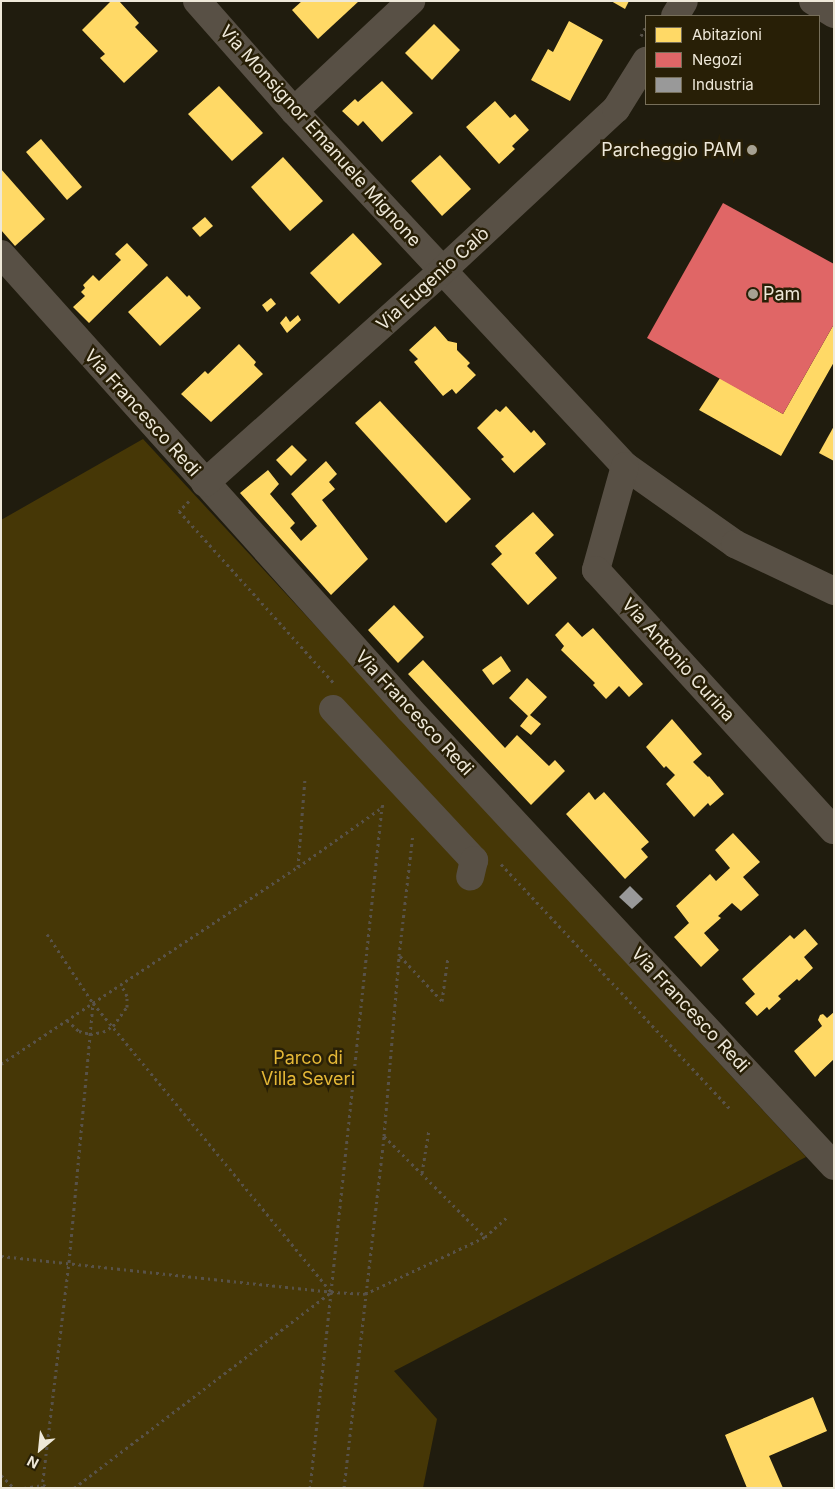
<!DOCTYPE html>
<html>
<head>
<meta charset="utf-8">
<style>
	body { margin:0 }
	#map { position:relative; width:835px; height:1489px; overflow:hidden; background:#201c0e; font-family:Inter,sans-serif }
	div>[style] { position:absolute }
	.green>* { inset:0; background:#463706 }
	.homes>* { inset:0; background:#ffd966 }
	.shops>* { inset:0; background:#e06666 }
	.industry>* { inset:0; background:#999 }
	.path>* { height:3px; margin-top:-1.5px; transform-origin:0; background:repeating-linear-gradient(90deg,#585249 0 2.5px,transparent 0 6.5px) }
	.minor>* { height:28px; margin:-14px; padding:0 14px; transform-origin:14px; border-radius:14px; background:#585045 }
	.dots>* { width:14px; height:14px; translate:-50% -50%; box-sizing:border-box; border:2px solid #281f06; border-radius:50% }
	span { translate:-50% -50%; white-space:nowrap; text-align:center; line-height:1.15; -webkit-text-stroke:5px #281f06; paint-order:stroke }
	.street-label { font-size:18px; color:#eee8d9 }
	.poi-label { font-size:18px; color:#eee8d9 }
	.right { translate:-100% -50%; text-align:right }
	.left { translate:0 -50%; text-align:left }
	.park-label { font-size:18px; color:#e5b837 }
	.frame { position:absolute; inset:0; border:2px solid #eee8d9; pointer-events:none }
	.legend { position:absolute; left:645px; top:15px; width:175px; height:90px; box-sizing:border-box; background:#281f06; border:1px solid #776f5a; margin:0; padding:6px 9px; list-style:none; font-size:15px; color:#eee8d9 }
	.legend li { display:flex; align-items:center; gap:10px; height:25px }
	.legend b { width:25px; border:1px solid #776f5a }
	.north { position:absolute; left:15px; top:1424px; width:50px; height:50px; -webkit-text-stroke:4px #281f06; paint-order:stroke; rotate:208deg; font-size:14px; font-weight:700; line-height:20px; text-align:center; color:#eee8d9 }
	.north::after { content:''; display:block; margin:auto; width:18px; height:22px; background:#eee8d9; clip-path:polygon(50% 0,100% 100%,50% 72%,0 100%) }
</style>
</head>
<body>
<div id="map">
	<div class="green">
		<div style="clip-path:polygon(143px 439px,806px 1157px,394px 1371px,437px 1419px,423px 1488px,1px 1488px,1px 520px)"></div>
	</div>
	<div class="homes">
		<div style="clip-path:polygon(111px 1px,119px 1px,139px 23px,135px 27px,158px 51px,124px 83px,100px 58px,105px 54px,82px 30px)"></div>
		<div style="clip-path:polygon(302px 1px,359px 1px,318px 39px,292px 10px)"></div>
		<div style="clip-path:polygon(611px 1px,629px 1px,625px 9px)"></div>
		<div style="clip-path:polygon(569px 21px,603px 40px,570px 101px,531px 80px,548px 49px,553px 52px)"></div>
		<div style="clip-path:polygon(434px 24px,460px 50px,432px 80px,405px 53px)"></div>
		<div style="clip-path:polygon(382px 81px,413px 113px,382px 142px,363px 121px,358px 126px,342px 111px,355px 99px,358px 102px)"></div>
		<div style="clip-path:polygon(219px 86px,263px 133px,232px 161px,188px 114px)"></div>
		<div style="clip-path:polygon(495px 101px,510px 118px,515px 114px,529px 130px,512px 146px,515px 149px,499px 164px,466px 127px)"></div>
		<div style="clip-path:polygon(41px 139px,82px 187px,67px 200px,26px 152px)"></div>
		<div style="clip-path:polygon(440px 155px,471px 189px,442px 216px,411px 181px)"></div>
		<div style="clip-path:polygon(283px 157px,323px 201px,290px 231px,251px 187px)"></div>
		<div style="clip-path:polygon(1px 169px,45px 219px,15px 246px,1px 230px)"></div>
		<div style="clip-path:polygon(205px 217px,213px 226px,200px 237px,192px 228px)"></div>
		<div style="clip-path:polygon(353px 233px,382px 264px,339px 304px,310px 273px)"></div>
		<div style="clip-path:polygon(127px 243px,148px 265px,89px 323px,73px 307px,85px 296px,81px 292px,85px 288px,83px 285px,93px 275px,99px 281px,121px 260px,115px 254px)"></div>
		<div style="clip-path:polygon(167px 276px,187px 297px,189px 295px,201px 308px,160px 346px,128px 312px)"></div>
		<div style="clip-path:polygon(271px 298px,276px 304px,267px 312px,262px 305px)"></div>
		<div style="clip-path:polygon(298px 315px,301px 320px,287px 333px,280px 323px,286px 316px,290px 322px)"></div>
		<div style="clip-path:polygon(834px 324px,834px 362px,781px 456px,699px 410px,720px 378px,783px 414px)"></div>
		<div style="clip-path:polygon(435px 326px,448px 341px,457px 343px,457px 350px,470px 363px,467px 366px,476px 375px,456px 394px,452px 389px,443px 396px,414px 362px,418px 359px,409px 350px)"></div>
		<div style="clip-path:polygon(239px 344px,256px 362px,254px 365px,263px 374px,211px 422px,181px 394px,205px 371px,208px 374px)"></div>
		<div style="clip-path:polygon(380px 401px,471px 499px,446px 523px,355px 423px)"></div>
		<div style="clip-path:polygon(506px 406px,531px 433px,534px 430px,546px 444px,514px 473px,501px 459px,504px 457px,477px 428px,496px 409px,500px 412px)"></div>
		<div style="clip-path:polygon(834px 426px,834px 461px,819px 453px)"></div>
		<div style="clip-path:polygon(292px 445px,307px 460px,291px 476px,276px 460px)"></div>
		<div style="clip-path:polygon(326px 461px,337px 474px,329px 482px,335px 489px,322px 500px,368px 559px,331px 595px,240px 493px,268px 470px,279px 484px,270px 494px,295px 523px,290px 528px,301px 541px,317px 526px,291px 494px)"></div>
		<div style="clip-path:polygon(533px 512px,554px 535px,535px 553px,557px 578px,528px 605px,491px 564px,502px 554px,495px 546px)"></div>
		<div style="clip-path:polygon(394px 605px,424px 637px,398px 663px,368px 630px)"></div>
		<div style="clip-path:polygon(568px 622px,582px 637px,593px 628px,643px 684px,629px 697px,619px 686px,606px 699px,593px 685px,595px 683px,561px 650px,564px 646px,555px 635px)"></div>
		<div style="clip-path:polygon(501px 656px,511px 671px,493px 685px,482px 670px)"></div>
		<div style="clip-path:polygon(423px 660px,505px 748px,517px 735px,549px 766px,555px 760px,565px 771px,531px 805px,408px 674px)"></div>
		<div style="clip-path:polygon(527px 678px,547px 697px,530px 715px,541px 724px,531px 735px,520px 726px,528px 716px,509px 698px)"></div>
		<div style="clip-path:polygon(672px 719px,702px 754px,693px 762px,708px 777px,709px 776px,724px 794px,710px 806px,708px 803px,694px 817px,666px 784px,675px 775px,666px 766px,664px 768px,646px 747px)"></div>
		<div style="clip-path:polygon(589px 792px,595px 800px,604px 792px,649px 842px,641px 849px,648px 857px,625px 879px,566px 814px)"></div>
		<div style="clip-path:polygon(733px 833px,760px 862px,743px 877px,759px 895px,741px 911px,732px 903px,718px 916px,721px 918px,704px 933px,719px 950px,701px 967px,674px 937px,689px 923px,676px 906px,710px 874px,716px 881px,730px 868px,715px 850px)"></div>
		<div style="clip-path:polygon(805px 929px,818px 944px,804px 957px,813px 968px,799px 981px,797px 979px,778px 996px,781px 999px,769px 1010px,767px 1007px,757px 1016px,745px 1003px,755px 994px,742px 979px,790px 935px,794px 939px)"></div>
		<div style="clip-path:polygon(834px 1012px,834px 1059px,815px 1077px,794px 1051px,822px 1026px,818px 1020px,820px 1015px,823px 1014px,827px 1018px)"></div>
		<div style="clip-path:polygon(813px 1397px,827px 1431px,769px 1456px,783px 1488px,747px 1488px,725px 1435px)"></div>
	</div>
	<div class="shops">
		<div style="clip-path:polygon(723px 203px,834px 264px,834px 324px,783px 414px,647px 338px)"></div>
	</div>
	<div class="industry">
		<div style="clip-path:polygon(630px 886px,643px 899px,632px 909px,619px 897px)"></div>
	</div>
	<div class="path">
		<div style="left:641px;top:36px;width:11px;rotate:-63deg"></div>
		<div style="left:189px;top:501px;width:14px;rotate:135deg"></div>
		<div style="left:179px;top:511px;width:232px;rotate:48deg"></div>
		<div style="left:501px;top:864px;width:334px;rotate:46.9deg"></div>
		<div style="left:298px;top:867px;width:88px;rotate:-85.5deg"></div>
		<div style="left:47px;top:934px;width:83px;rotate:56.3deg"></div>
		<div style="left:400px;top:956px;width:62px;rotate:47deg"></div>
		<div style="left:442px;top:1001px;width:44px;rotate:-82.2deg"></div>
		<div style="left:67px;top:1020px;width:16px;rotate:43deg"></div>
		<div style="left:79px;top:1031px;width:11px;rotate:15deg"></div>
		<div style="left:90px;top:1034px;width:13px;rotate:-9deg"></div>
		<div style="left:103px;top:1032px;width:12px;rotate:-31deg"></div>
		<div style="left:113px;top:1026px;width:24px;rotate:-54deg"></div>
		<div style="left:127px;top:1007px;width:11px;rotate:-90deg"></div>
		<div style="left:127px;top:996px;width:13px;rotate:-117deg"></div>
		<div style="left:1px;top:1064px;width:356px;rotate:-33.6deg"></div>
		<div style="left:298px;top:867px;width:102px;rotate:-35.4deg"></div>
		<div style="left:384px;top:1136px;width:143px;rotate:45deg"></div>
		<div style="left:422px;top:1173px;width:44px;rotate:-80.8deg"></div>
		<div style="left:1px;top:1256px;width:332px;rotate:6.2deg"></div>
		<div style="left:331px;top:1292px;width:488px;rotate:-84deg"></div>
		<div style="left:382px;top:807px;width:5px;rotate:-68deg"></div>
		<div style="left:1px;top:1475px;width:18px;rotate:45deg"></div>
		<div style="left:24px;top:1488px;width:19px;rotate:-9deg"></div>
		<div style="left:43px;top:1485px;width:8px;rotate:23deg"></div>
		<div style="left:42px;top:1488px;width:228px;rotate:-83.2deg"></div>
		<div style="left:69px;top:1262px;width:260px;rotate:-84.7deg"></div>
		<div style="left:93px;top:1003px;width:374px;rotate:50.5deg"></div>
		<div style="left:331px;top:1292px;width:197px;rotate:96.1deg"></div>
		<div style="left:74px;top:1488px;width:323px;rotate:-37.3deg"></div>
		<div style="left:331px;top:1292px;width:34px;rotate:3deg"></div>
		<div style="left:365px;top:1294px;width:133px;rotate:-25.4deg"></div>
		<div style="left:485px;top:1237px;width:30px;rotate:-42deg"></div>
		<div style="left:344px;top:1488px;width:354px;rotate:-83.5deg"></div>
		<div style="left:384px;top:1136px;width:181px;rotate:-85.2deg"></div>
		<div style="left:399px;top:956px;width:123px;rotate:-83.5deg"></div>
	</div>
	<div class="minor">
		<div style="left:197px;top:1px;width:147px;rotate:48.6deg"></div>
		<div style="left:294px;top:111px;width:485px;rotate:47deg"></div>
		<div style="left:625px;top:466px;width:135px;rotate:35.3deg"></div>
		<div style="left:735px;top:544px;width:110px;rotate:25.4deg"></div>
		<div style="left:813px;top:1px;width:25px;rotate:32deg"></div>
		<div style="left:675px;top:16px;width:17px;rotate:-59deg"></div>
		<div style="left:294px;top:111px;width:161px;rotate:-43.2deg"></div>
		<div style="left:1px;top:254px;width:611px;rotate:48.12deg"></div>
		<div style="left:409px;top:709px;width:624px;rotate:47.08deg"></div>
		<div style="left:625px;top:466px;width:108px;rotate:105.6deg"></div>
		<div style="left:596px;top:570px;width:352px;rotate:47.6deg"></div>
		<div style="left:205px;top:483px;width:318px;rotate:-41.8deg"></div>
		<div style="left:442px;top:271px;width:238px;rotate:-43deg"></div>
		<div style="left:616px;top:109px;width:57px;rotate:-58deg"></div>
		<div style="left:333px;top:709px;width:207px;rotate:47deg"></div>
		<div style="left:474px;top:860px;width:17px;rotate:103deg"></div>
	</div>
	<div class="dots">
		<div style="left:752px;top:150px;background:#a6a192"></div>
		<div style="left:753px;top:294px;background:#a6a192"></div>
	</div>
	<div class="street-label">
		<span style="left:320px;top:136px;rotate:48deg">Via Monsignor Emanuele Mignone</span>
		<span style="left:433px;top:279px;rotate:-42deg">Via Eugenio Calò</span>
		<span style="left:142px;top:413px;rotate:48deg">Via Francesco Redi</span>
		<span style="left:678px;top:660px;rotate:48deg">Via Antonio Curina</span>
		<span style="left:414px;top:713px;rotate:47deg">Via Francesco Redi</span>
		<span style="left:690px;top:1010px;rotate:47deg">Via Francesco Redi</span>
	</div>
	<div class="poi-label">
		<span class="right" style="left:742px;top:150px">Parcheggio PAM</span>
		<span class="left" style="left:763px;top:294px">Pam</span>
	</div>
	<div class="park-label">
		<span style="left:308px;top:1069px">Parco di<br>Villa Severi</span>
	</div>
	<div class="frame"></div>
	<ul class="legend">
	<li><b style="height:14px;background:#ffd966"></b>Abitazioni</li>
	<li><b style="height:14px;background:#e06666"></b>Negozi</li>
	<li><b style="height:14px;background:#999"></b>Industria</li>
	</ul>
	<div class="north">N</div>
</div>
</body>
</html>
